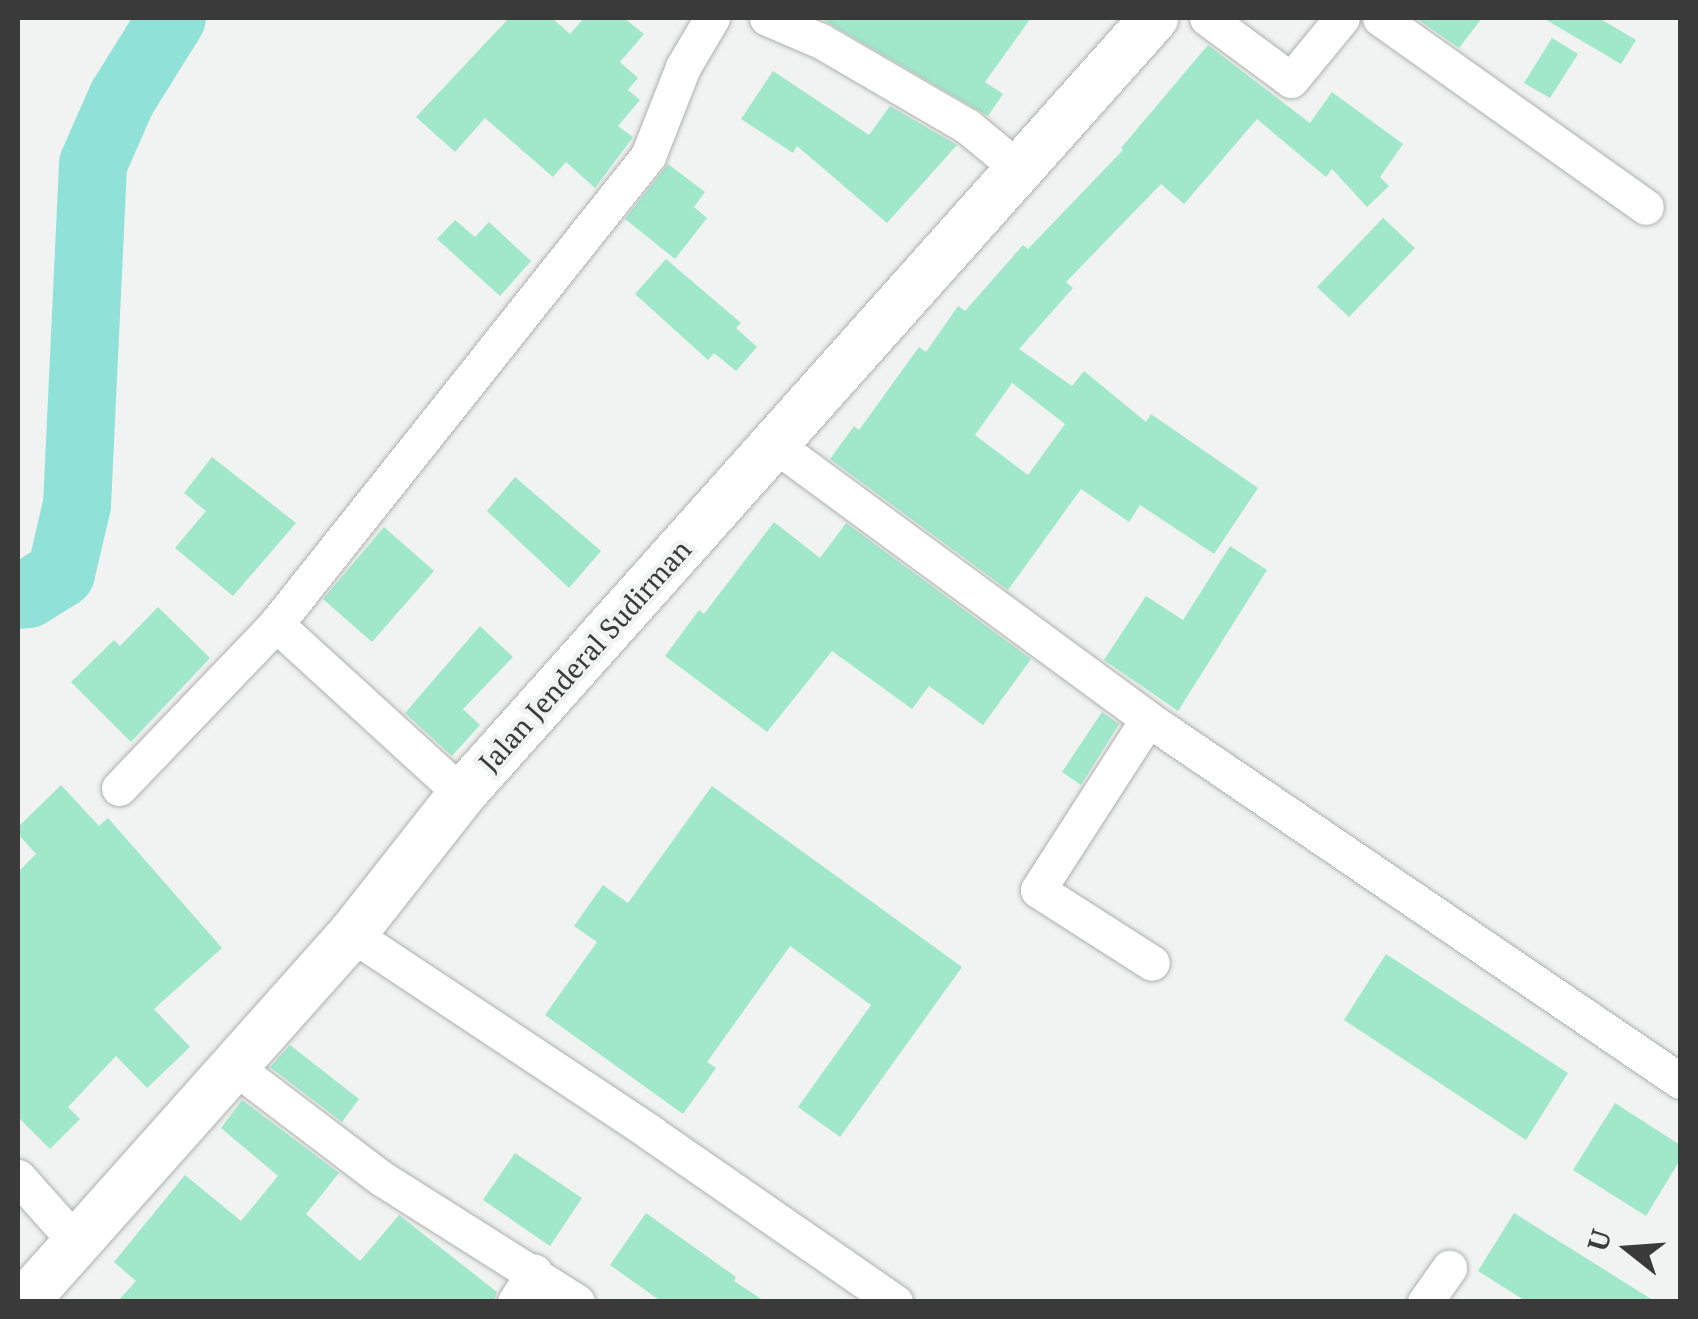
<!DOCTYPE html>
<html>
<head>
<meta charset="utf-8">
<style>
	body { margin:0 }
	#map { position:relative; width:1698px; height:1319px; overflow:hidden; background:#f0f3f1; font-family:"PT Serif",serif }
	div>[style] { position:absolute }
	.river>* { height:68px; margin:-34px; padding:0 34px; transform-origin:34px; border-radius:34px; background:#90e1d7 }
	.building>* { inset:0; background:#a1e8cb }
	.roads { filter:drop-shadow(0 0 2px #aeb1af) drop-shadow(0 0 2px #aeb1af) }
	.street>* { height:35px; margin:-17.5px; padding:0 17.5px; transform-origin:17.5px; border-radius:17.5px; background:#fff }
	.secondary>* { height:48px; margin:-24px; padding:0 24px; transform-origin:24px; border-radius:24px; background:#fff }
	span { translate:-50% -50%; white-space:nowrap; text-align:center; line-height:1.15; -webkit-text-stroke:9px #f0f3f1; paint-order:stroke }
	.street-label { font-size:28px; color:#393a39 }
	.frame { position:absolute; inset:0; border:20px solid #393a39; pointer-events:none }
	.north { position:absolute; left:1578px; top:1199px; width:100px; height:100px; -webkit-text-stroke:8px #f0f3f1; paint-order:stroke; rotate:287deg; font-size:28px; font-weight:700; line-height:40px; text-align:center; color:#393a39 }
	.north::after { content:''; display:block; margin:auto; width:35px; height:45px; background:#393a39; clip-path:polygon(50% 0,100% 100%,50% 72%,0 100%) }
</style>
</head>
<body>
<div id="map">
	<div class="river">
		<div style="left:18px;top:595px;width:10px;rotate:-6deg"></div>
		<div style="left:28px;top:594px;width:39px;rotate:-32deg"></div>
		<div style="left:61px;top:573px;width:70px;rotate:-76.8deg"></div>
		<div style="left:77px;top:505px;width:341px;rotate:-87.3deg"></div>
		<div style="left:93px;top:164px;width:72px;rotate:-66.3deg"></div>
		<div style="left:122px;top:98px;width:94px;rotate:-58deg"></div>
	</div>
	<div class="building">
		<div style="clip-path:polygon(509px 18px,552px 18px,570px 34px,584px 18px,624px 18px,644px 34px,620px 62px,638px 78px,628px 90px,640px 100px,618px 126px,633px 137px,595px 188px,566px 162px,553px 177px,485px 118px,455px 152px,416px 117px)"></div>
		<div style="clip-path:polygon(820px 18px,1031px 18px,985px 82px,1003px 94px,988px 116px)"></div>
		<div style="clip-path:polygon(1416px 18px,1482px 18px,1459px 48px)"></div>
		<div style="clip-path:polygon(1543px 18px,1599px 18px,1636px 40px,1621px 64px)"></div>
		<div style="clip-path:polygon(1552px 38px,1578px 54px,1550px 98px,1524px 83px)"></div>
		<div style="clip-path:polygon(evenodd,1208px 45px,1310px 123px,1332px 92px,1403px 144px,1380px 177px,1389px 186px,1367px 207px,1332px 169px,1326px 177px,1257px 119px,1184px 204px,1161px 184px,1066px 282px,1073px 288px,1019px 349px,1072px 386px,1084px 371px,1146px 422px,1151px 414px,1258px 488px,1214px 554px,1140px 505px,1129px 522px,1081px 489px,1008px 590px,830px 459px,854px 426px,859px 430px,919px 347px,926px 352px,958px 306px,965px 311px,1023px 245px,1028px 249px,1123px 150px,1121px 148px,1208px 45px,1012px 383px,1065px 424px,1028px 475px,975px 435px,1012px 383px)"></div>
		<div style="clip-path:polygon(773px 71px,869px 135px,890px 106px,957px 145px,887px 223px,797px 146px,793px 153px,741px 119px)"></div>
		<div style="clip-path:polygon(668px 164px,705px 192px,694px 207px,707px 218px,675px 259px,625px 219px)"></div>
		<div style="clip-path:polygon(1383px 218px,1415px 248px,1349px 317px,1317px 287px)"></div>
		<div style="clip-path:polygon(455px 220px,475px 237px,489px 222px,531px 261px,500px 296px,437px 239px)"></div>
		<div style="clip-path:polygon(666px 259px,741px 323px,736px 328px,757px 347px,736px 371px,714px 353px,708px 360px,635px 294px)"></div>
		<div style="clip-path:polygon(212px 457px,296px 523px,233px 596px,175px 548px,206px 511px,184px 493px)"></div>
		<div style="clip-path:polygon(515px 477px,601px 551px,569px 588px,487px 511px)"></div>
		<div style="clip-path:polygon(774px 522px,820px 558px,846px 523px,1031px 659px,983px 725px,929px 686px,912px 709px,832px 651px,767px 732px,665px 656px,699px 610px,704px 614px)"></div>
		<div style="clip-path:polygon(384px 527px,434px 571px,372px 642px,323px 599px)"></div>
		<div style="clip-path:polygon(1230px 546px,1267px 570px,1178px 711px,1104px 660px,1146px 596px,1183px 620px)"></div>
		<div style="clip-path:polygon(158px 607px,210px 658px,131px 742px,71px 682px,114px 640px,120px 646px)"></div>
		<div style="clip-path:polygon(480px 626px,513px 657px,463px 709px,480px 725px,452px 756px,405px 713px)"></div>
		<div style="clip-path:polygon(1102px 712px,1119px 724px,1081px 785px,1062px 772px)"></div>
		<div style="clip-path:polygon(61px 785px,99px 826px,108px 818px,222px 948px,154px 1009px,190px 1047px,147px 1088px,116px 1056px,68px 1107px,80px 1119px,50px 1149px,18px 1117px,18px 872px,36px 854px,18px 834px,18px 827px)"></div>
		<div style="clip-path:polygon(712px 786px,962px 967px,840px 1137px,798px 1107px,871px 1005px,790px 946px,707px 1062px,716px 1068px,683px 1114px,545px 1015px,597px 942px,574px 926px,603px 885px,628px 903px)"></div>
		<div style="clip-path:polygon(1386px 954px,1568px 1073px,1526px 1140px,1344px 1020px)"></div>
		<div style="clip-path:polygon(290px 1045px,359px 1099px,342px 1122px,270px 1067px)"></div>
		<div style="clip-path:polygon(242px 1100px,339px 1173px,306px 1214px,360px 1261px,399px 1215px,497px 1292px,494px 1302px,117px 1302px,136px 1281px,114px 1262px,185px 1175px,241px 1221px,278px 1176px,221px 1128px)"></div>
		<div style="clip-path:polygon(1615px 1103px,1680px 1145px,1680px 1160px,1646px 1216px,1573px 1170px)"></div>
		<div style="clip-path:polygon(515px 1153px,582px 1198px,550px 1246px,483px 1200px)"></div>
		<div style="clip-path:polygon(646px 1213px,736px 1277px,734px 1281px,766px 1302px,662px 1302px,610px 1265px)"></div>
		<div style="clip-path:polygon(1514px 1213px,1656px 1302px,1527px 1302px,1478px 1271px)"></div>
	</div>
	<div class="roads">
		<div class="street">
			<div style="left:767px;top:18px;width:59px;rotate:23.1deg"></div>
			<div style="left:821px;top:41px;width:169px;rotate:30.2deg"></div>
			<div style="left:967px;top:126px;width:69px;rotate:39.7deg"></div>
			<div style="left:1207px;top:18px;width:104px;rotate:36.4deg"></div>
			<div style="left:1291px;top:80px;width:80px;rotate:-50.6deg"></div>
			<div style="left:1380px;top:18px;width:326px;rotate:35.4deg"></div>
			<div style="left:774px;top:444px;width:464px;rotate:36.3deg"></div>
			<div style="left:1148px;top:719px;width:643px;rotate:34.23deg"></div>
			<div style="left:1148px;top:719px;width:203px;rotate:122.8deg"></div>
			<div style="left:1038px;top:890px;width:135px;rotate:32.6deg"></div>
			<div style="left:119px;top:788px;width:227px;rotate:-46.2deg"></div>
			<div style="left:462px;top:794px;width:252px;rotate:-137.6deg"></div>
			<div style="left:276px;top:624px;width:598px;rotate:-51.52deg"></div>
			<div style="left:648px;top:156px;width:96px;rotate:-68.5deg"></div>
			<div style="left:683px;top:67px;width:57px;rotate:-59.4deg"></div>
			<div style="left:352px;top:934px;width:359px;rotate:33.6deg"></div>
			<div style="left:651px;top:1133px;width:297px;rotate:34.7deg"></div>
			<div style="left:232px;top:1065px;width:187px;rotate:37.2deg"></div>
			<div style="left:381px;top:1178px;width:232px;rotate:32.3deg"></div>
			<div style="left:18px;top:1177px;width:87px;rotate:48.3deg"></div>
			<div style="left:515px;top:1302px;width:36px;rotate:-58deg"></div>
			<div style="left:1425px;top:1302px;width:42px;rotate:-54.8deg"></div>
		</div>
		<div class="secondary">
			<div style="left:24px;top:1302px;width:493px;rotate:-48.3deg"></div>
			<div style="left:352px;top:934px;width:178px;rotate:-51.8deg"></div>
			<div style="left:462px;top:794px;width:1040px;rotate:-48.27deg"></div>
		</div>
	</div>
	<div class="street-label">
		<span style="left:585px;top:656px;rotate:-48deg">Jalan Jenderal Sudirman</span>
	</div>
	<div class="frame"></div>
	<div class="north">U</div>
</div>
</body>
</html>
